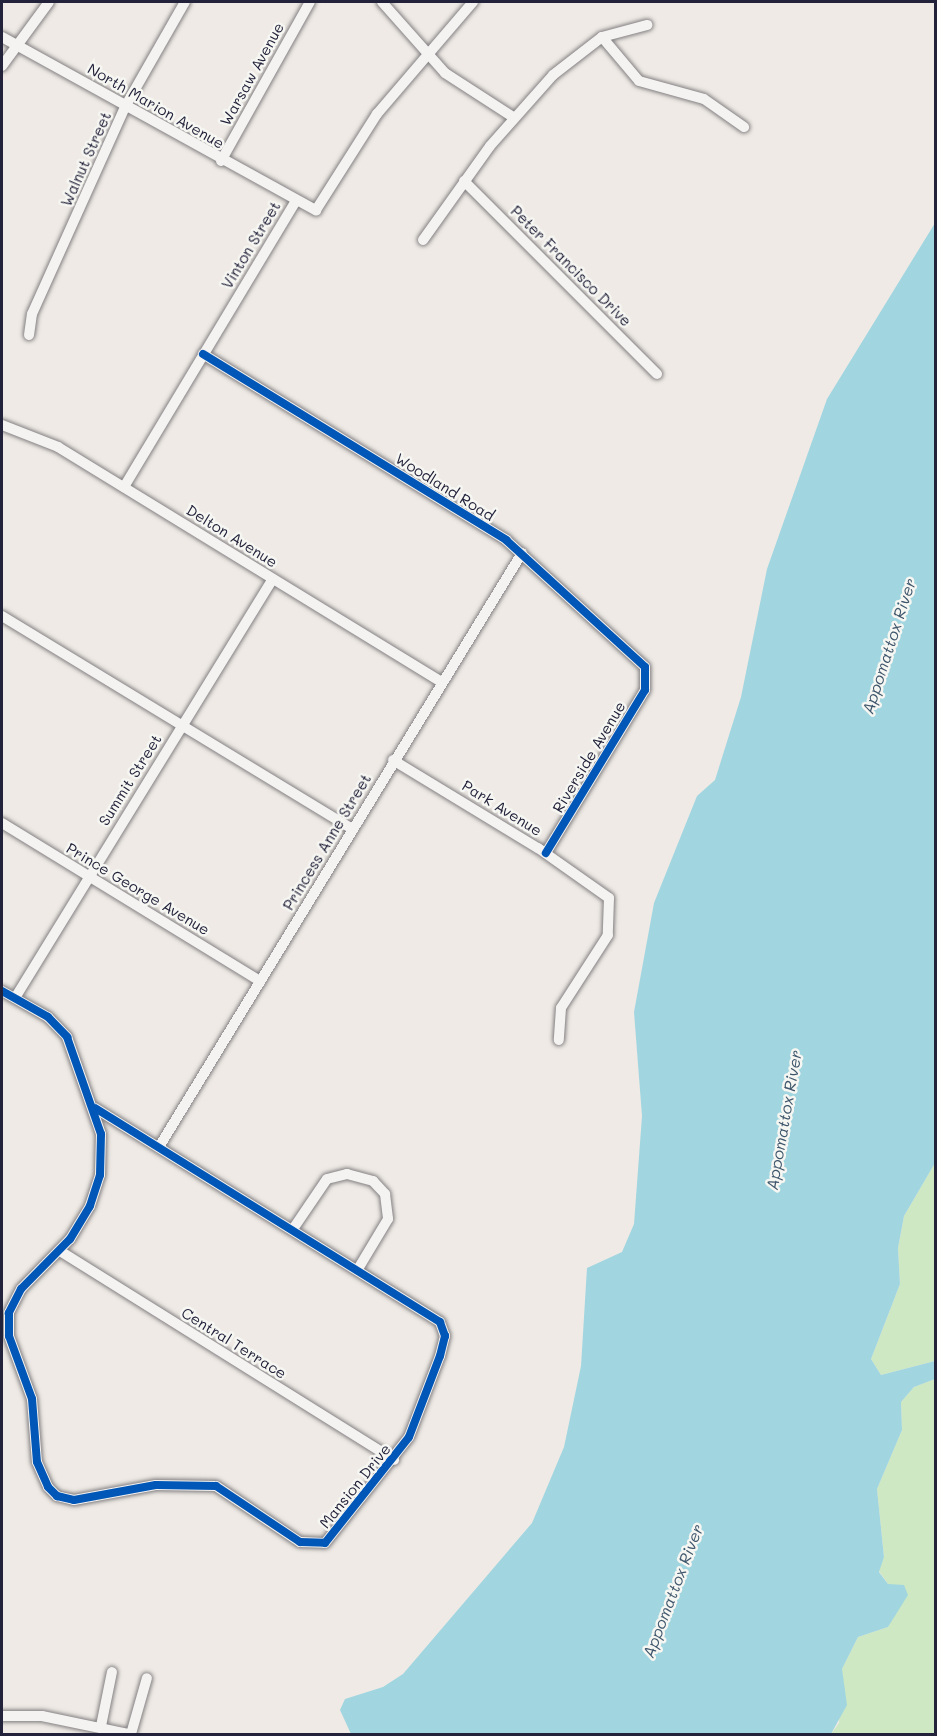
<!DOCTYPE html>
<html>
<head>
<meta charset="utf-8">
<style>
	body { margin:0 }
	#map { position:relative; width:937px; height:1736px; overflow:hidden; background:#efeae5; font-family:Mali,sans-serif }
	div>[style] { position:absolute }
	.green>* { inset:0; background:#cde8c3 }
	.water>* { inset:0; background:#a1d6e0 }
	.roads { filter:drop-shadow(0 0 2px #838083) drop-shadow(0 0 2px #838083) }
	.minor>* { height:10px; margin:-5px; padding:0 5px; transform-origin:5px; border-radius:5px; background:#f4f3f1 }
	.cycleway>* { height:8px; margin:-4px; padding:0 4px; transform-origin:4px; border-radius:4px; background:#0057b8 }
	span { translate:-50% -50%; white-space:nowrap; text-align:center; line-height:1.15; -webkit-text-stroke:5px #f6f6f2; paint-order:stroke }
	.street-label { font-size:15px; color:#22223b }
	.water-label { font-size:16px; color:#3e566c; font-style:italic }
	.frame { position:absolute; inset:0; border:3px solid #22223b; pointer-events:none }
</style>
</head>
<body>
<div id="map">
	<div class="green">
		<div style="clip-path:polygon(935px 1163px,935px 1361px,881px 1375px,871px 1359px,900px 1284px,898px 1248px,904px 1216px)"></div>
		<div style="clip-path:polygon(935px 1379px,935px 1734px,831px 1734px,839px 1723px,842px 1669px,858px 1637px,888px 1627px,891px 1621px,888px 1584px,879px 1571px,884px 1556px,877px 1489px,902px 1430px,901px 1402px,914px 1387px)"></div>
	</div>
	<div class="water">
		<div style="clip-path:polygon(935px 223px,935px 1163px,904px 1216px,898px 1248px,900px 1284px,871px 1359px,881px 1375px,935px 1361px,935px 1379px,914px 1387px,901px 1402px,902px 1430px,877px 1489px,884px 1557px,879px 1572px,888px 1584px,904px 1585px,908px 1595px,888px 1627px,858px 1637px,842px 1669px,847px 1705px,831px 1734px,351px 1734px,340px 1710px,345px 1699px,383px 1687px,403px 1674px,532px 1523px,564px 1447px,581px 1366px,587px 1268px,622px 1252px,634px 1224px,642px 1116px,634px 1012px,654px 903px,697px 796px,715px 780px,741px 697px,767px 569px,827px 399px)"></div>
	</div>
	<div class="roads">
		<div class="minor">
			<div style="left:382px;top:2px;width:95px;rotate:48.4deg"></div>
			<div style="left:445px;top:73px;width:81px;rotate:32.9deg"></div>
			<div style="left:2px;top:37px;width:359px;rotate:28.9deg"></div>
			<div style="left:316px;top:210px;width:114px;rotate:-57.6deg"></div>
			<div style="left:377px;top:114px;width:148px;rotate:-49.4deg"></div>
			<div style="left:602px;top:37px;width:57px;rotate:49.9deg"></div>
			<div style="left:639px;top:81px;width:67px;rotate:15.5deg"></div>
			<div style="left:704px;top:99px;width:49px;rotate:35deg"></div>
			<div style="left:2px;top:66px;width:79px;rotate:-53.7deg"></div>
			<div style="left:221px;top:161px;width:182px;rotate:-60.8deg"></div>
			<div style="left:464px;top:181px;width:273px;rotate:45deg"></div>
			<div style="left:423px;top:240px;width:115px;rotate:-54.5deg"></div>
			<div style="left:490px;top:146px;width:95px;rotate:-48.4deg"></div>
			<div style="left:553px;top:75px;width:62px;rotate:-37.8deg"></div>
			<div style="left:602px;top:37px;width:47px;rotate:-14.9deg"></div>
			<div style="left:29px;top:335px;width:21px;rotate:-82deg"></div>
			<div style="left:32px;top:314px;width:227px;rotate:-65.8deg"></div>
			<div style="left:125px;top:107px;width:121px;rotate:-60.3deg"></div>
			<div style="left:203px;top:354px;width:356px;rotate:31.5deg"></div>
			<div style="left:506px;top:540px;width:188px;rotate:42.4deg"></div>
			<div style="left:645px;top:667px;width:23px;rotate:90deg"></div>
			<div style="left:645px;top:690px;width:191px;rotate:121.3deg"></div>
			<div style="left:2px;top:425px;width:60px;rotate:21.4deg"></div>
			<div style="left:58px;top:447px;width:450px;rotate:31.5deg"></div>
			<div style="left:124px;top:487px;width:332px;rotate:-59deg"></div>
			<div style="left:2px;top:616px;width:411px;rotate:31.3deg"></div>
			<div style="left:393px;top:760px;width:170px;rotate:31.3deg"></div>
			<div style="left:538px;top:848px;width:87px;rotate:35.2deg"></div>
			<div style="left:609px;top:898px;width:37px;rotate:92deg"></div>
			<div style="left:608px;top:935px;width:87px;rotate:122.8deg"></div>
			<div style="left:561px;top:1008px;width:32px;rotate:94deg"></div>
			<div style="left:2px;top:823px;width:303px;rotate:31.5deg"></div>
			<div style="left:2px;top:991px;width:53px;rotate:29.5deg"></div>
			<div style="left:48px;top:1017px;width:28px;rotate:46deg"></div>
			<div style="left:67px;top:1037px;width:103px;rotate:70.7deg"></div>
			<div style="left:101px;top:1134px;width:41px;rotate:91.4deg"></div>
			<div style="left:100px;top:1175px;width:33px;rotate:108deg"></div>
			<div style="left:90px;top:1206px;width:39px;rotate:121deg"></div>
			<div style="left:70px;top:1239px;width:70px;rotate:134.4deg"></div>
			<div style="left:21px;top:1289px;width:27px;rotate:117deg"></div>
			<div style="left:9px;top:1313px;width:23px;rotate:90deg"></div>
			<div style="left:9px;top:1336px;width:67px;rotate:69.9deg"></div>
			<div style="left:32px;top:1399px;width:63px;rotate:85.5deg"></div>
			<div style="left:37px;top:1462px;width:27px;rotate:66deg"></div>
			<div style="left:48px;top:1487px;width:13px;rotate:45deg"></div>
			<div style="left:57px;top:1496px;width:17px;rotate:13deg"></div>
			<div style="left:74px;top:1500px;width:83px;rotate:-10.4deg"></div>
			<div style="left:156px;top:1485px;width:60px;rotate:1deg"></div>
			<div style="left:216px;top:1486px;width:101px;rotate:33.7deg"></div>
			<div style="left:300px;top:1542px;width:25px;rotate:2deg"></div>
			<div style="left:325px;top:1543px;width:135px;rotate:-51.6deg"></div>
			<div style="left:409px;top:1437px;width:87px;rotate:-69.1deg"></div>
			<div style="left:440px;top:1356px;width:21px;rotate:-76deg"></div>
			<div style="left:445px;top:1336px;width:15px;rotate:-110deg"></div>
			<div style="left:440px;top:1322px;width:406px;rotate:-148.2deg"></div>
			<div style="left:15px;top:998px;width:492px;rotate:-58.4deg"></div>
			<div style="left:159px;top:1147px;width:696px;rotate:-58.57deg"></div>
			<div style="left:293px;top:1229px;width:60px;rotate:-55.8deg"></div>
			<div style="left:327px;top:1179px;width:21px;rotate:-14deg"></div>
			<div style="left:347px;top:1174px;width:27px;rotate:15deg"></div>
			<div style="left:373px;top:1181px;width:18px;rotate:47deg"></div>
			<div style="left:385px;top:1194px;width:25px;rotate:83deg"></div>
			<div style="left:388px;top:1219px;width:58px;rotate:121deg"></div>
			<div style="left:60px;top:1251px;width:394px;rotate:32deg"></div>
			<div style="left:2px;top:1716px;width:40px"></div>
			<div style="left:42px;top:1716px;width:89px;rotate:11.7deg"></div>
			<div style="left:101px;top:1726px;width:55px;rotate:-78.5deg"></div>
			<div style="left:131px;top:1734px;width:58px;rotate:-74.1deg"></div>
		</div>
	</div>
	<div class="cycleway">
		<div style="left:203px;top:354px;width:356px;rotate:31.5deg"></div>
		<div style="left:506px;top:540px;width:188px;rotate:42.4deg"></div>
		<div style="left:645px;top:667px;width:23px;rotate:90deg"></div>
		<div style="left:645px;top:690px;width:191px;rotate:121.3deg"></div>
		<div style="left:2px;top:991px;width:53px;rotate:29.5deg"></div>
		<div style="left:48px;top:1017px;width:28px;rotate:46deg"></div>
		<div style="left:67px;top:1037px;width:103px;rotate:70.7deg"></div>
		<div style="left:101px;top:1134px;width:41px;rotate:91.4deg"></div>
		<div style="left:100px;top:1175px;width:33px;rotate:108deg"></div>
		<div style="left:90px;top:1206px;width:39px;rotate:121deg"></div>
		<div style="left:70px;top:1239px;width:70px;rotate:134.4deg"></div>
		<div style="left:21px;top:1289px;width:27px;rotate:117deg"></div>
		<div style="left:9px;top:1313px;width:23px;rotate:90deg"></div>
		<div style="left:9px;top:1336px;width:67px;rotate:69.9deg"></div>
		<div style="left:32px;top:1399px;width:63px;rotate:85.5deg"></div>
		<div style="left:37px;top:1462px;width:27px;rotate:66deg"></div>
		<div style="left:48px;top:1487px;width:13px;rotate:45deg"></div>
		<div style="left:57px;top:1496px;width:17px;rotate:13deg"></div>
		<div style="left:74px;top:1500px;width:83px;rotate:-10.4deg"></div>
		<div style="left:156px;top:1485px;width:60px;rotate:1deg"></div>
		<div style="left:216px;top:1486px;width:101px;rotate:33.7deg"></div>
		<div style="left:300px;top:1542px;width:25px;rotate:2deg"></div>
		<div style="left:325px;top:1543px;width:135px;rotate:-51.6deg"></div>
		<div style="left:409px;top:1437px;width:87px;rotate:-69.1deg"></div>
		<div style="left:440px;top:1356px;width:21px;rotate:-76deg"></div>
		<div style="left:445px;top:1336px;width:15px;rotate:-110deg"></div>
		<div style="left:440px;top:1322px;width:406px;rotate:-148.2deg"></div>
	</div>
	<div class="street-label">
		<span style="left:252px;top:74px;rotate:-61deg">Warsaw Avenue</span>
		<span style="left:156px;top:106px;rotate:30deg">North Marion Avenue</span>
		<span style="left:86px;top:159px;rotate:-66deg">Walnut Street</span>
		<span style="left:251px;top:245px;rotate:-59deg">Vinton Street</span>
		<span style="left:571px;top:266px;rotate:45deg">Peter Francisco Drive</span>
		<span style="left:445px;top:487px;rotate:32deg">Woodland Road</span>
		<span style="left:232px;top:536px;rotate:32deg">Delton Avenue</span>
		<span style="left:589px;top:757px;rotate:-59deg">Riverside Avenue</span>
		<span style="left:130px;top:780px;rotate:-58deg">Summit Street</span>
		<span style="left:502px;top:808px;rotate:32deg">Park Avenue</span>
		<span style="left:327px;top:842px;rotate:-59deg">Princess Anne Street</span>
		<span style="left:138px;top:889px;rotate:31deg">Prince George Avenue</span>
		<span style="left:234px;top:1343px;rotate:32deg">Central Terrace</span>
		<span style="left:355px;top:1486px;rotate:-51deg">Mansion Drive</span>
	</div>
	<div class="water-label">
		<span style="left:889px;top:646px;rotate:-72deg">Appomattox River</span>
		<span style="left:784px;top:1120px;rotate:-80deg">Appomattox River</span>
		<span style="left:673px;top:1591px;rotate:-69deg">Appomattox River</span>
	</div>
	<div class="frame"></div>
</div>
</body>
</html>
